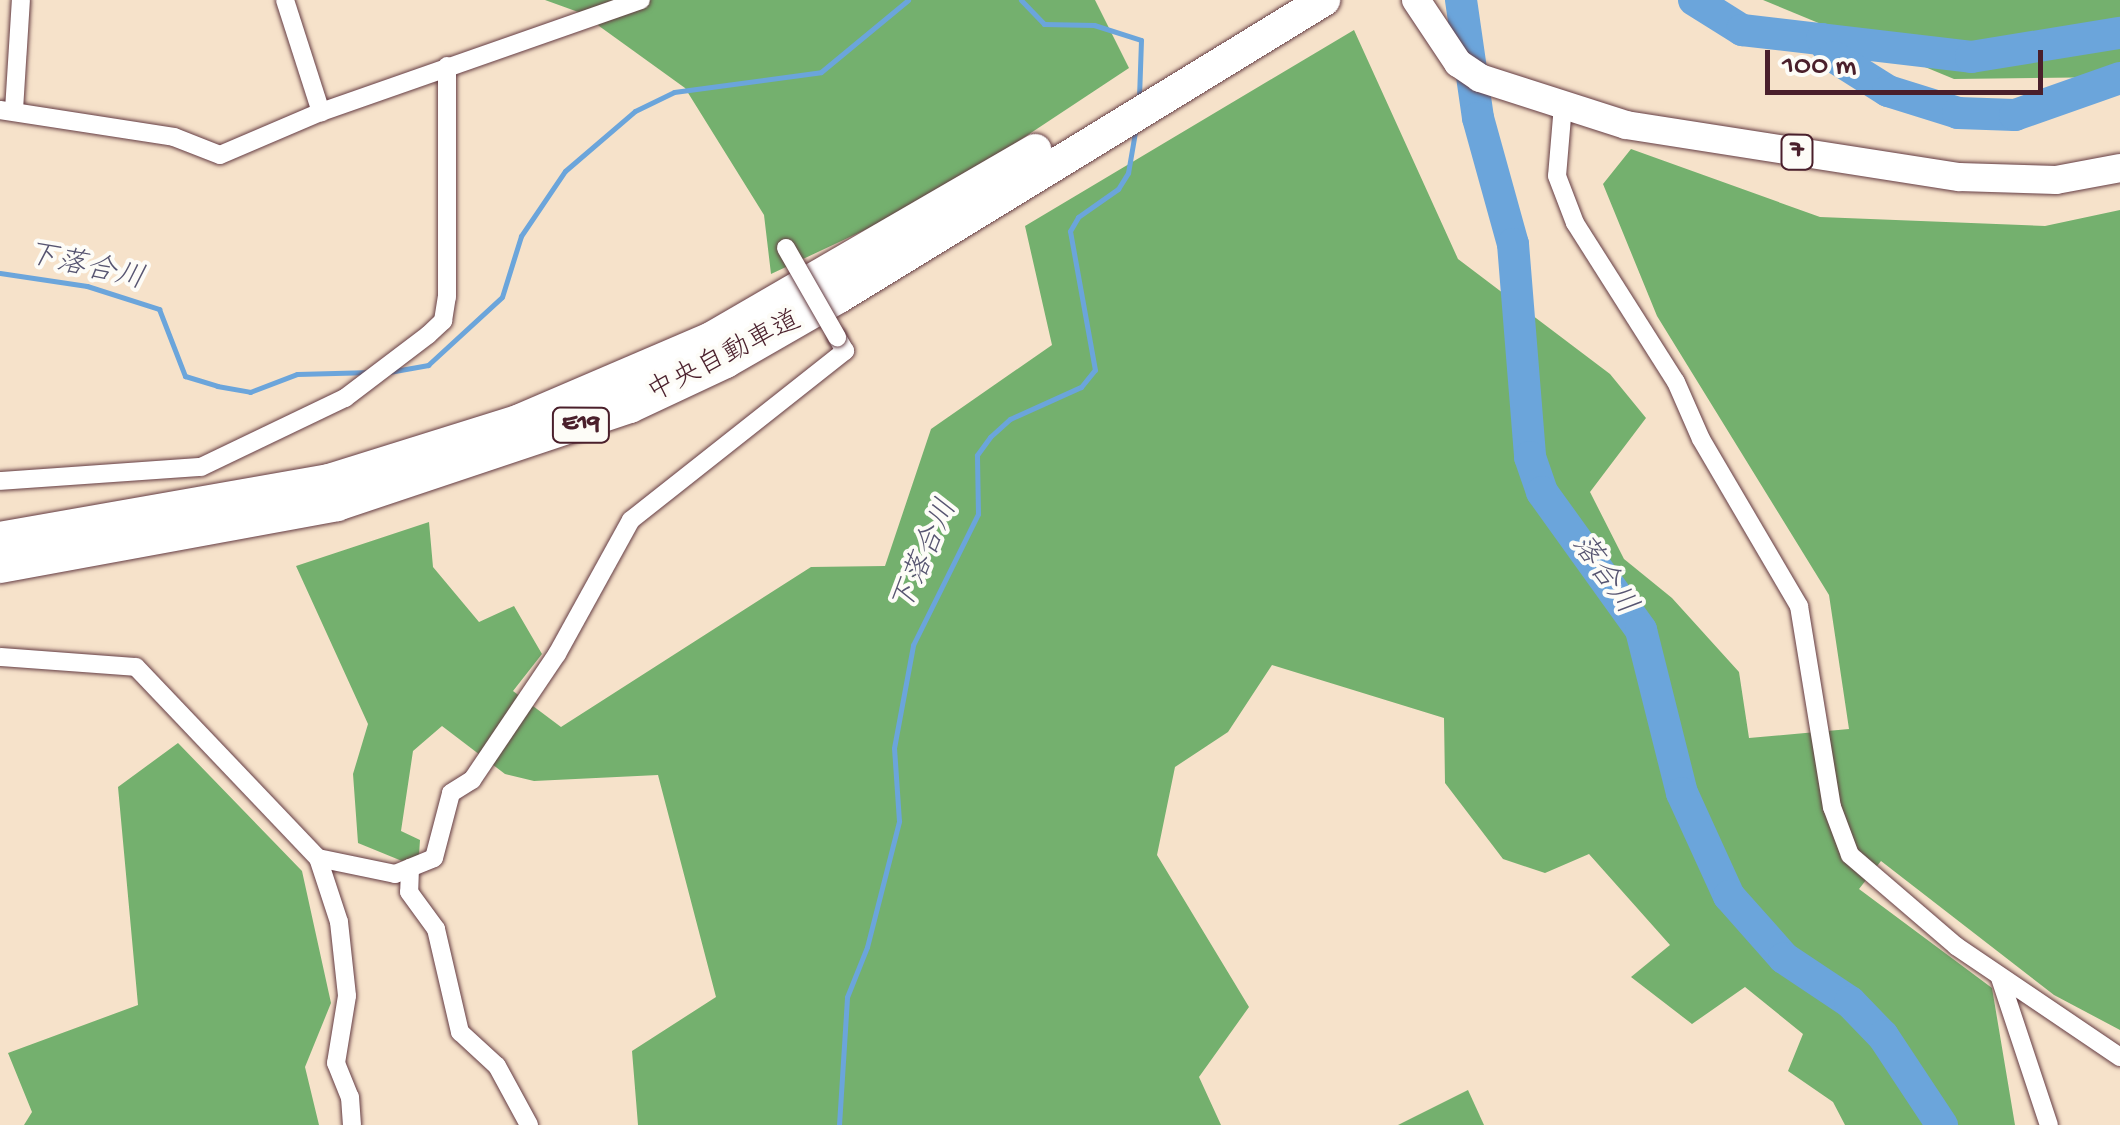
<!DOCTYPE html>
<html>
<head>
<meta charset="utf-8">
<style>
	body { margin:0 }
	#map { position:relative; width:2120px; height:1125px; overflow:hidden; background:#f6e2ca; font-family:"Gochi Hand","Klee One",sans-serif }
	div>[style] { position:absolute }
	.forest>* { inset:0; background:#74b06e }
	.stream>* { height:5px; margin:-2.5px; padding:0 2.5px; transform-origin:2.5px; border-radius:2.5px; background:#6ba5db }
	.river>* { height:32px; margin:-16px; padding:0 16px; transform-origin:16px; border-radius:16px; background:#6ba5db }
	.roads { filter:drop-shadow(0 0 2px #643c43) drop-shadow(0 0 2px #643c43) }
	.street>* { height:18px; margin:-9px; padding:0 9px; transform-origin:9px; border-radius:9px; background:#fff }
	.primary>* { height:28px; margin:-14px; padding:0 14px; transform-origin:14px; border-radius:14px; background:#fff }
	.highway>* { height:32px; margin:-16px; padding:0 16px; transform-origin:16px; border-radius:16px; background:#fff }
	.bridges { filter:drop-shadow(0 0 2px #643c43) drop-shadow(0 0 2px #643c43) }
	.street-bridge>* { height:18px; margin:-9px; padding:0 9px; transform-origin:9px; border-radius:9px; background:#fff }
	span { translate:-50% -50%; white-space:nowrap; text-align:center; line-height:1.15; -webkit-text-stroke:8px #fdfcf7; paint-order:stroke }
	.shield-label span { padding:2px 8px; background:#fdfcf7; border:2px solid; border-radius:8px; -webkit-text-stroke-width:0 }
	.shield-label { font-size:25px; color:#4a1f2b; font-weight:700 }
	.street-label { font-size:28px; color:#4a1f2b }
	.water-label { font-size:30px; color:#575571; font-style:italic }
	.scale { position:absolute; left:1765px; top:50px; width:278px; height:45px; box-sizing:border-box; border:5px solid #4a1f2b; border-top:0; padding-left:12px; font-size:30px; line-height:35px; white-space:nowrap; color:#4a1f2b; -webkit-text-stroke:8px #fdfcf7; paint-order:stroke }
</style>
</head>
<body>
<div id="map">
	<div class="forest">
		<div style="clip-path:polygon(545px 0,1095px 0,1129px 68px,931px 199px,771px 274px,764px 215px,685px 88px,581px 13px)"></div>
		<div style="clip-path:polygon(1763px 0,2120px 0,2120px 77px,1954px 79px)"></div>
		<div style="clip-path:polygon(1354px 30px,1458px 259px,1610px 374px,1646px 418px,1590px 492px,1624px 559px,1672px 598px,1739px 672px,1749px 738px,1849px 729px,1829px 595px,1657px 316px,1603px 184px,1631px 149px,1820px 217px,2045px 226px,2120px 210px,2120px 1030px,2054px 995px,1881px 861px,1859px 889px,1992px 988px,2015px 1125px,1845px 1125px,1833px 1102px,1788px 1071px,1803px 1034px,1745px 987px,1692px 1024px,1631px 977px,1670px 945px,1589px 854px,1545px 873px,1503px 859px,1445px 783px,1444px 718px,1272px 665px,1228px 732px,1175px 767px,1157px 855px,1249px 1007px,1199px 1077px,1221px 1125px,638px 1125px,632px 1051px,716px 997px,658px 775px,534px 781px,505px 774px,442px 726px,413px 751px,401px 831px,420px 840px,419px 855px,402px 861px,358px 843px,353px 774px,368px 724px,296px 566px,429px 522px,433px 567px,479px 622px,514px 606px,542px 654px,513px 691px,561px 727px,811px 567px,885px 566px,931px 429px,1052px 345px,1025px 226px)"></div>
		<div style="clip-path:polygon(178px 743px,302px 871px,331px 1003px,305px 1067px,319px 1125px,24px 1125px,32px 1112px,8px 1053px,138px 1005px,118px 787px)"></div>
		<div style="clip-path:polygon(1468px 1090px,1484px 1125px,1398px 1125px)"></div>
	</div>
	<div class="stream">
		<div style="left:1021px;top:0;width:33px;rotate:46deg"></div>
		<div style="left:1044px;top:24px;width:50px;rotate:1.1deg"></div>
		<div style="left:1094px;top:25px;width:49px;rotate:17.7deg"></div>
		<div style="left:1141px;top:40px;width:56px;rotate:92deg"></div>
		<div style="left:0;top:273px;width:88px;rotate:8.5deg"></div>
		<div style="left:87px;top:286px;width:76px;rotate:17.7deg"></div>
		<div style="left:159px;top:309px;width:72px;rotate:68.8deg"></div>
		<div style="left:185px;top:376px;width:34px;rotate:17deg"></div>
		<div style="left:217px;top:386px;width:34px;rotate:10deg"></div>
		<div style="left:250px;top:392px;width:50px;rotate:-21deg"></div>
		<div style="left:297px;top:374px;width:76px;rotate:-1.5deg"></div>
		<div style="left:389px;top:372px;width:40px;rotate:-10deg"></div>
		<div style="left:428px;top:365px;width:100px;rotate:-42.6deg"></div>
		<div style="left:502px;top:297px;width:64px;rotate:-72.7deg"></div>
		<div style="left:521px;top:236px;width:78px;rotate:-55.9deg"></div>
		<div style="left:565px;top:171px;width:92px;rotate:-40.6deg"></div>
		<div style="left:635px;top:111px;width:43px;rotate:-26deg"></div>
		<div style="left:674px;top:92px;width:148px;rotate:-7.7deg"></div>
		<div style="left:821px;top:72px;width:113px;rotate:-39.6deg"></div>
		<div style="left:839px;top:1125px;width:128px;rotate:-86.4deg"></div>
		<div style="left:847px;top:997px;width:54px;rotate:-68.2deg"></div>
		<div style="left:867px;top:947px;width:130px;rotate:-75.7deg"></div>
		<div style="left:899px;top:821px;width:73px;rotate:-93.9deg"></div>
		<div style="left:894px;top:748px;width:105px;rotate:-79.5deg"></div>
		<div style="left:913px;top:645px;width:146px;rotate:-63.6deg"></div>
		<div style="left:978px;top:514px;width:59px;rotate:-91deg"></div>
		<div style="left:977px;top:455px;width:22px;rotate:-54deg"></div>
		<div style="left:990px;top:437px;width:27px;rotate:-42deg"></div>
		<div style="left:1010px;top:419px;width:78px;rotate:-24.3deg"></div>
		<div style="left:1081px;top:387px;width:22px;rotate:-51deg"></div>
		<div style="left:1095px;top:370px;width:141px;rotate:-100.2deg"></div>
		<div style="left:1070px;top:231px;width:16px;rotate:-60deg"></div>
		<div style="left:1078px;top:217px;width:49px;rotate:-35deg"></div>
		<div style="left:1118px;top:189px;width:19px;rotate:-58deg"></div>
		<div style="left:1128px;top:173px;width:42px;rotate:-80.3deg"></div>
	</div>
	<div class="river">
		<div style="left:1461px;top:0;width:119px;rotate:81.8deg"></div>
		<div style="left:1478px;top:118px;width:131px;rotate:74.5deg"></div>
		<div style="left:1513px;top:244px;width:214px;rotate:85.4deg"></div>
		<div style="left:1530px;top:457px;width:37px;rotate:71deg"></div>
		<div style="left:1542px;top:492px;width:170px;rotate:54.3deg"></div>
		<div style="left:1641px;top:630px;width:168px;rotate:75.9deg"></div>
		<div style="left:1682px;top:793px;width:113px;rotate:65.5deg"></div>
		<div style="left:1729px;top:896px;width:83px;rotate:48.4deg"></div>
		<div style="left:1784px;top:958px;width:79px;rotate:33.7deg"></div>
		<div style="left:1850px;top:1002px;width:47px;rotate:45.9deg"></div>
		<div style="left:1883px;top:1036px;width:107px;rotate:56.5deg"></div>
		<div style="left:1694px;top:0;width:57px;rotate:32deg"></div>
		<div style="left:1742px;top:30px;width:231px;rotate:6.7deg"></div>
		<div style="left:1971px;top:57px;width:151px;rotate:-9.2deg"></div>
		<div style="left:1822px;top:39px;width:22px;rotate:56deg"></div>
		<div style="left:1834px;top:57px;width:64px;rotate:32.2deg"></div>
		<div style="left:1888px;top:91px;width:73px;rotate:17.4deg"></div>
		<div style="left:1958px;top:113px;width:57px;rotate:2deg"></div>
		<div style="left:2015px;top:115px;width:111px;rotate:-19.4deg"></div>
	</div>
	<div class="roads">
		<div class="street">
			<div style="left:285px;top:0;width:118px;rotate:72.2deg"></div>
			<div style="left:1563px;top:105px;width:71px;rotate:94.8deg"></div>
			<div style="left:1557px;top:176px;width:50px;rotate:69deg"></div>
			<div style="left:1575px;top:223px;width:188px;rotate:57.6deg"></div>
			<div style="left:1676px;top:382px;width:62px;rotate:66.3deg"></div>
			<div style="left:1701px;top:439px;width:194px;rotate:59.6deg"></div>
			<div style="left:1799px;top:606px;width:204px;rotate:80.7deg"></div>
			<div style="left:1832px;top:807px;width:51px;rotate:69.4deg"></div>
			<div style="left:1850px;top:855px;width:140px;rotate:40.6deg"></div>
			<div style="left:1956px;top:946px;width:198px;rotate:34.1deg"></div>
			<div style="left:0;top:110px;width:176px;rotate:8.8deg"></div>
			<div style="left:174px;top:137px;width:49px;rotate:21.4deg"></div>
			<div style="left:220px;top:155px;width:110px;rotate:-23.1deg"></div>
			<div style="left:321px;top:112px;width:339px;rotate:-19.3deg"></div>
			<div style="left:14px;top:110px;width:110px;rotate:-86.4deg"></div>
			<div style="left:0;top:481px;width:201px;rotate:-4deg"></div>
			<div style="left:201px;top:467px;width:160px;rotate:-25.6deg"></div>
			<div style="left:345px;top:398px;width:104px;rotate:-37.2deg"></div>
			<div style="left:428px;top:335px;width:21px;rotate:-43deg"></div>
			<div style="left:443px;top:321px;width:24px;rotate:-81deg"></div>
			<div style="left:447px;top:297px;width:231px;rotate:-90deg"></div>
			<div style="left:0;top:657px;width:136px;rotate:4.2deg"></div>
			<div style="left:136px;top:667px;width:264px;rotate:46.4deg"></div>
			<div style="left:318px;top:858px;width:79px;rotate:11.7deg"></div>
			<div style="left:395px;top:874px;width:42px;rotate:-22.3deg"></div>
			<div style="left:434px;top:858px;width:67px;rotate:-75.3deg"></div>
			<div style="left:451px;top:793px;width:25px;rotate:-32deg"></div>
			<div style="left:472px;top:780px;width:152px;rotate:-56deg"></div>
			<div style="left:557px;top:654px;width:153px;rotate:-61.1deg"></div>
			<div style="left:631px;top:520px;width:273px;rotate:-38.3deg"></div>
			<div style="left:845px;top:351px;width:16px;rotate:-120deg"></div>
			<div style="left:318px;top:858px;width:67px;rotate:71.8deg"></div>
			<div style="left:339px;top:922px;width:74px;rotate:83.8deg"></div>
			<div style="left:347px;top:996px;width:68px;rotate:99.3deg"></div>
			<div style="left:336px;top:1063px;width:37px;rotate:68deg"></div>
			<div style="left:350px;top:1097px;width:28px;rotate:86deg"></div>
			<div style="left:410px;top:868px;width:24px;rotate:92deg"></div>
			<div style="left:409px;top:892px;width:46px;rotate:53.9deg"></div>
			<div style="left:436px;top:929px;width:106px;rotate:76.9deg"></div>
			<div style="left:460px;top:1032px;width:50px;rotate:42.6deg"></div>
			<div style="left:497px;top:1066px;width:67px;rotate:61.5deg"></div>
			<div style="left:2000px;top:978px;width:155px;rotate:71.6deg"></div>
		</div>
		<div class="primary">
			<div style="left:1416px;top:0;width:76px;rotate:56.3deg"></div>
			<div style="left:1458px;top:63px;width:27px;rotate:34deg"></div>
			<div style="left:1480px;top:78px;width:153px;rotate:17.8deg"></div>
			<div style="left:1626px;top:125px;width:337px;rotate:8.9deg"></div>
			<div style="left:1959px;top:177px;width:97px;rotate:1.8deg"></div>
			<div style="left:2056px;top:180px;width:65px;rotate:-10.6deg"></div>
		</div>
		<div class="highway">
			<div style="left:0;top:538px;width:334px;rotate:-10deg"></div>
			<div style="left:329px;top:480px;width:200px;rotate:-17.4deg"></div>
			<div style="left:520px;top:420px;width:208px;rotate:-23.2deg"></div>
			<div style="left:711px;top:338px;width:375px;rotate:-30.1deg"></div>
			<div style="left:0;top:567px;width:343px;rotate:-10.4deg"></div>
			<div style="left:337px;top:505px;width:309px;rotate:-18.5deg"></div>
			<div style="left:630px;top:407px;width:106px;rotate:-25.1deg"></div>
			<div style="left:726px;top:362px;width:130px;rotate:-29.9deg"></div>
			<div style="left:839px;top:297px;width:569px;rotate:-31.48deg"></div>
		</div>
	</div>
	<div class="bridges">
		<div class="street-bridge">
			<div style="left:786px;top:248px;width:103px;rotate:60.2deg"></div>
		</div>
	</div>
	<div class="shield-label">
		<span style="left:1797px;top:152px">7</span>
		<span style="left:581px;top:425px">E19</span>
	</div>
	<div class="street-label">
		<span style="left:725px;top:358px;rotate:-27deg">中央自動車道</span>
	</div>
	<div class="water-label">
		<span style="left:85px;top:269px;rotate:13deg">下落合川</span>
		<span style="left:927px;top:557px;rotate:-66deg">下落合川</span>
		<span style="left:1602px;top:576px;rotate:55deg">落合川</span>
	</div>
	<div class="scale">100 m</div>
</div>
</body>
</html>
